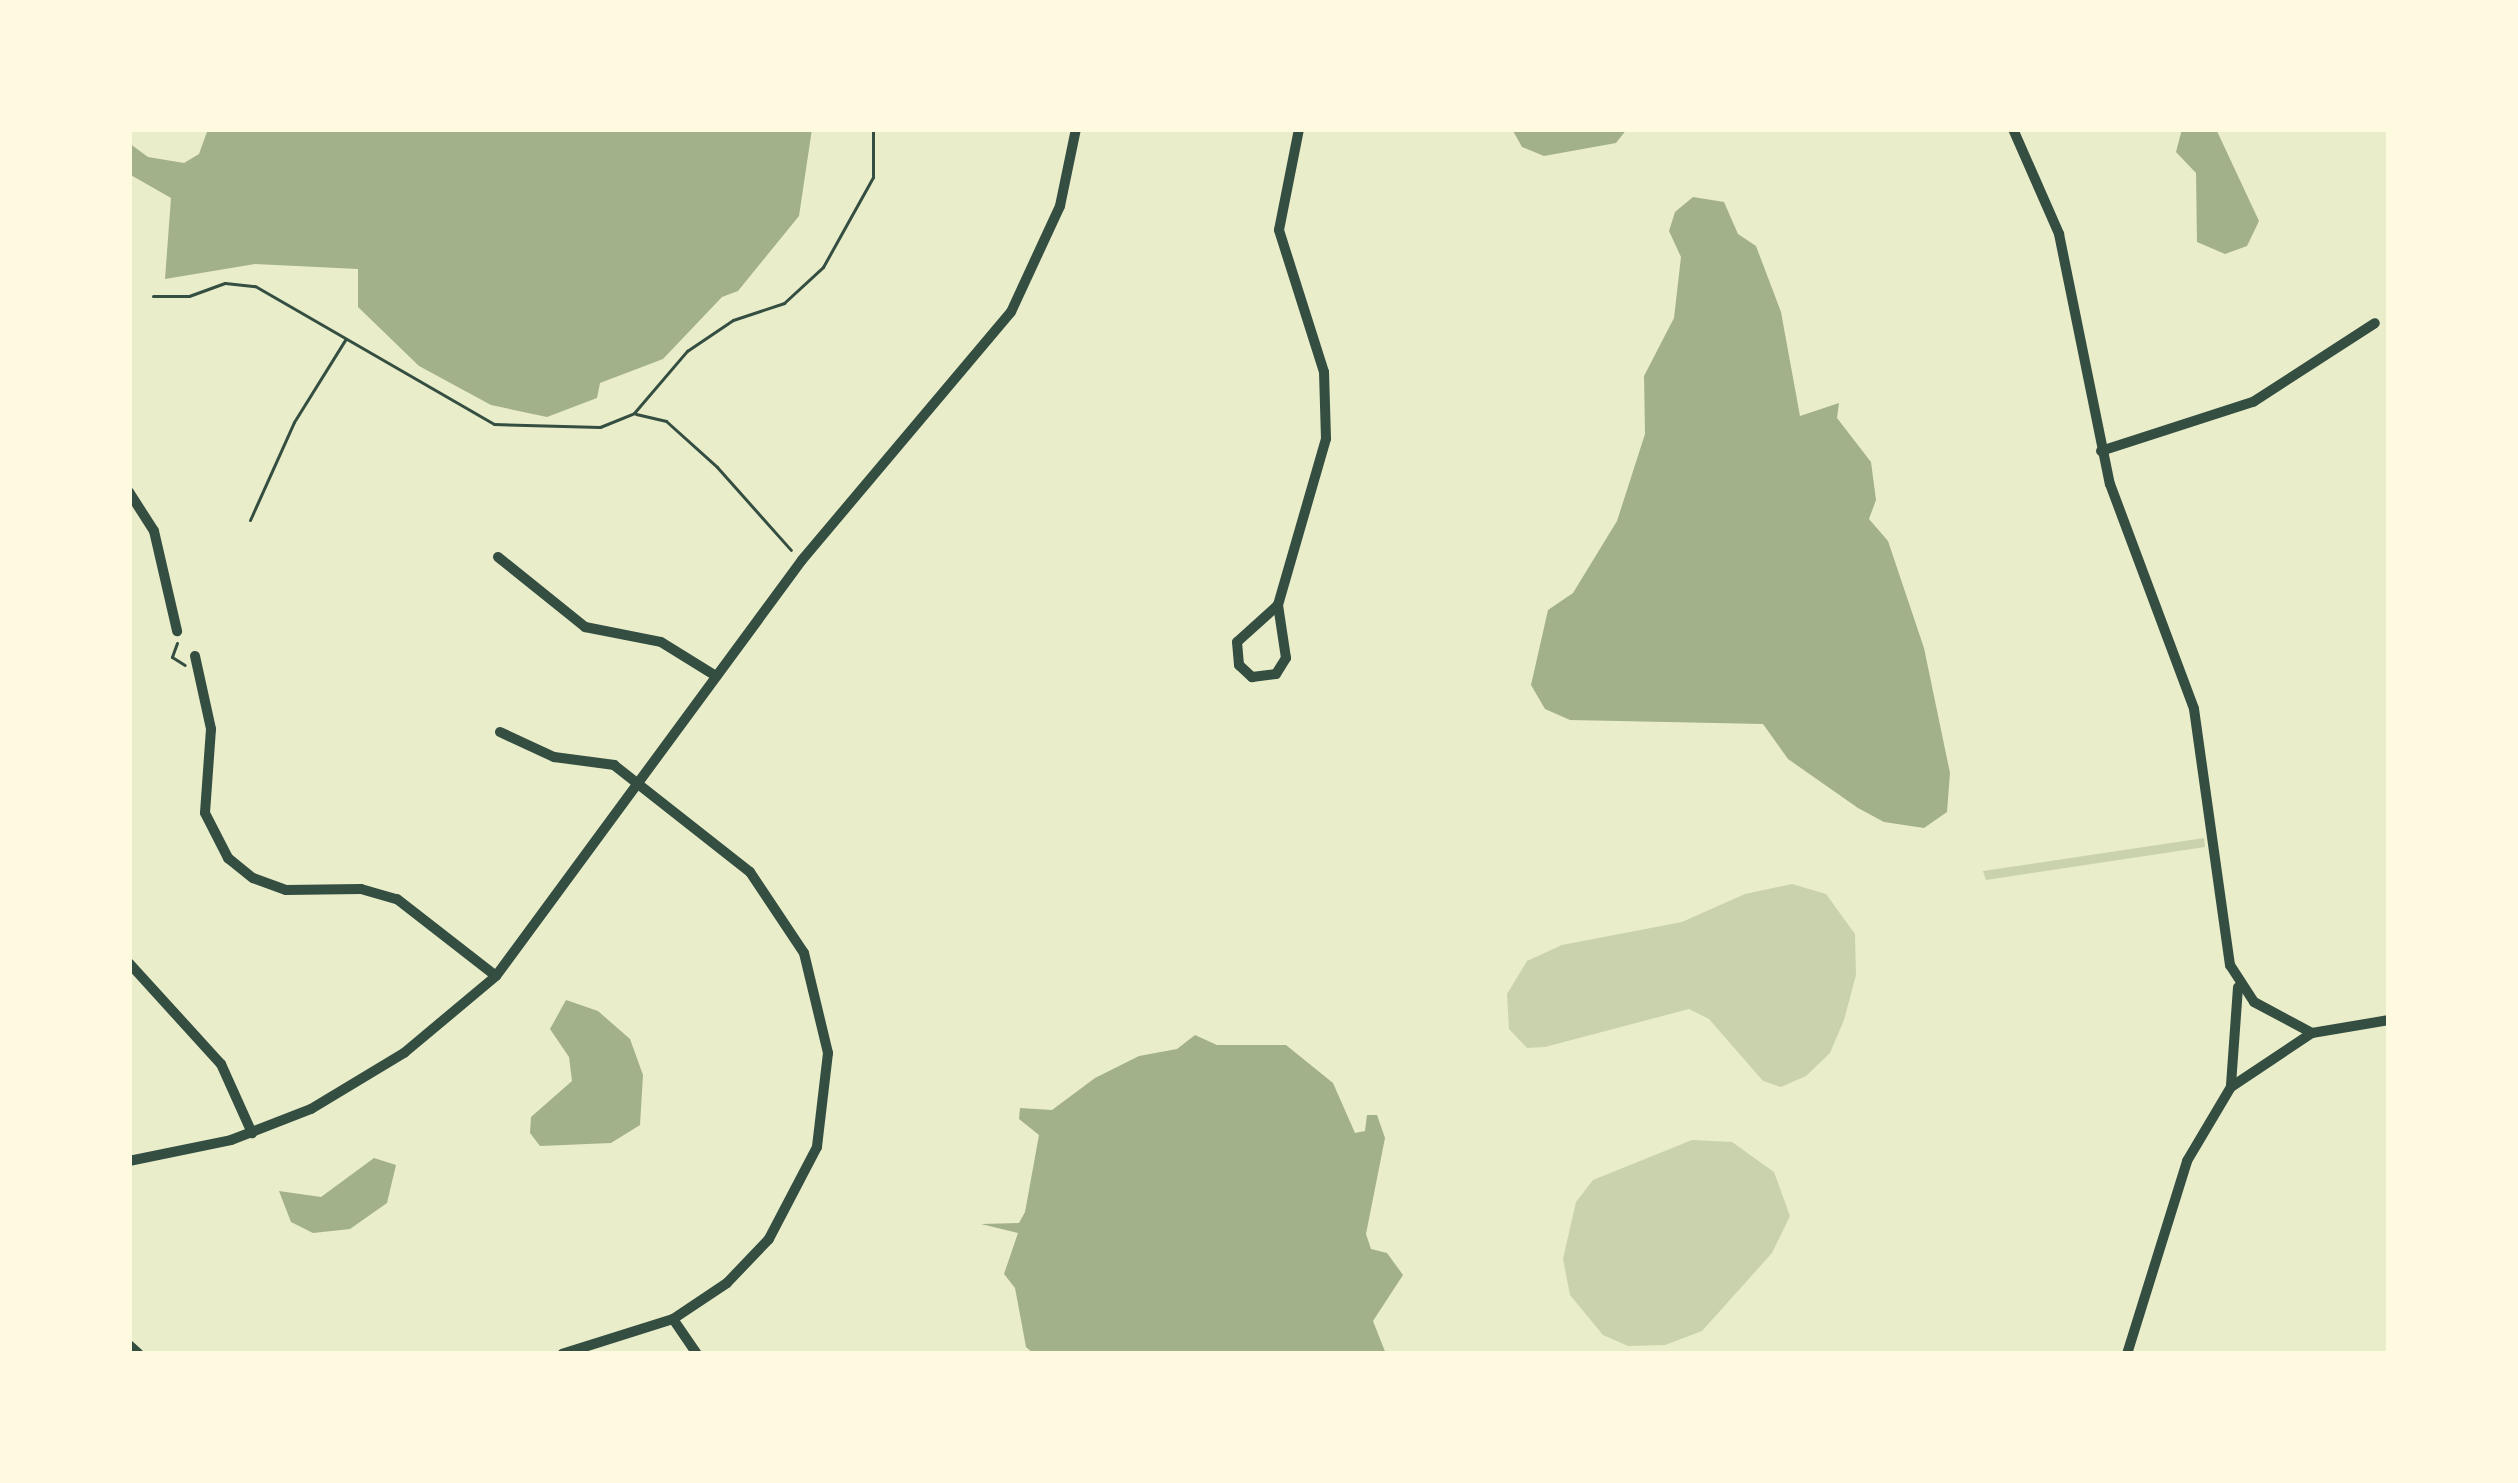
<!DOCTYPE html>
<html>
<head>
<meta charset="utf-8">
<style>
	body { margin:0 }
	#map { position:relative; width:2518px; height:1483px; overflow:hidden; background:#e9edc9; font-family:"Space Grotesk",sans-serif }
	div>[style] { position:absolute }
	.green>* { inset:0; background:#cad2ad }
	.water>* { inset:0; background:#a3b18a }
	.path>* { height:3px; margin:-1.5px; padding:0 1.5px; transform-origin:1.5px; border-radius:1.5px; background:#344e41 }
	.minor>* { height:10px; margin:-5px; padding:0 5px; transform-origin:5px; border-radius:5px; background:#344e41 }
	span { translate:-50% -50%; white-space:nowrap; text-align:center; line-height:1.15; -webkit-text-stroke:12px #fefae0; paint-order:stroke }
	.frame { position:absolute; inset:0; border:132px solid #fefae0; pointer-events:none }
</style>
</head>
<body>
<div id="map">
	<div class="green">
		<div style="clip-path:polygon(2204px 838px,2205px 847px,1986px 880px,1983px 871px)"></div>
		<div style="clip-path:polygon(1792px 884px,1826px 894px,1855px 934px,1856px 975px,1844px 1020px,1830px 1053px,1806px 1076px,1781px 1087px,1763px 1081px,1709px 1019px,1689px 1009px,1545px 1047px,1527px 1048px,1509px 1029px,1507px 994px,1527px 961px,1562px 945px,1682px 922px,1745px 894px)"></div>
		<div style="clip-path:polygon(1692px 1140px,1732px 1142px,1774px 1172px,1790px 1216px,1772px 1253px,1702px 1331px,1665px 1345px,1628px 1346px,1603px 1335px,1570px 1295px,1563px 1259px,1576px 1202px,1593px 1180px)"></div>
	</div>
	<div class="water">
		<div style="clip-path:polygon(208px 129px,812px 129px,799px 216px,738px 291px,722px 297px,663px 359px,600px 383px,597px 398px,547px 417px,491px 405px,419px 366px,358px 307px,358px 269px,255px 264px,165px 279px,171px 198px,129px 174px,129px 143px,148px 157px,184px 163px,199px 154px)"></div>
		<div style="clip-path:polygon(1512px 129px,1627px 129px,1616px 143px,1544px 156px,1522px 147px)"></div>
		<div style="clip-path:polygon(2182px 129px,2216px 129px,2259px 221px,2247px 246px,2225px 254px,2197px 242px,2196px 173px,2176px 152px)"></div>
		<div style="clip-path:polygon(1693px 197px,1724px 202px,1738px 234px,1756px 246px,1781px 312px,1800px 416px,1839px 403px,1837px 418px,1871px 462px,1876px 500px,1869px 519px,1888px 541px,1924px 648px,1950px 773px,1947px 812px,1924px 828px,1884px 822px,1858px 808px,1788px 759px,1763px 724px,1570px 720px,1545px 709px,1531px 685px,1548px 610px,1573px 593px,1617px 521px,1645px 434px,1644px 376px,1674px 318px,1681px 257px,1669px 231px,1675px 212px)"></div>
		<div style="clip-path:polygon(566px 1000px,598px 1011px,630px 1039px,643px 1075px,640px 1125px,611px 1143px,540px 1146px,530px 1133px,531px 1117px,572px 1081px,569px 1057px,550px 1029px)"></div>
		<div style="clip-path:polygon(1195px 1035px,1217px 1045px,1286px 1045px,1333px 1083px,1355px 1133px,1365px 1131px,1367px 1115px,1377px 1115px,1385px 1138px,1366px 1234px,1371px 1249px,1387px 1253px,1403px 1275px,1373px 1321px,1386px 1354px,1034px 1354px,1026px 1347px,1015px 1288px,1004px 1274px,1018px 1233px,981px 1224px,1019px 1223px,1025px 1212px,1039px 1135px,1019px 1119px,1020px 1108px,1052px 1110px,1095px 1078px,1139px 1056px,1177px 1049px)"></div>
		<div style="clip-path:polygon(374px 1158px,396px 1165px,387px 1203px,350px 1229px,313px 1233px,291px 1222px,279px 1191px,321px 1197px)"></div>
	</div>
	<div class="path">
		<div style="left:153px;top:296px;width:36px"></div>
		<div style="left:189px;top:296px;width:38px;rotate:-20deg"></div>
		<div style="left:225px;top:283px;width:30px;rotate:6deg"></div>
		<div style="left:255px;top:286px;width:276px;rotate:30deg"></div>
		<div style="left:494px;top:424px;width:106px;rotate:1.6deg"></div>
		<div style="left:600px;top:427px;width:37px;rotate:-22deg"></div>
		<div style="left:634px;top:413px;width:82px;rotate:-49.5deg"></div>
		<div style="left:687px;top:351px;width:55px;rotate:-34deg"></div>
		<div style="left:733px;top:320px;width:54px;rotate:-18.4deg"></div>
		<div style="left:784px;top:303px;width:53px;rotate:-42.7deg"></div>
		<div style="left:823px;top:267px;width:103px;rotate:-60.9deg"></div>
		<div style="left:873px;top:177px;width:48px;rotate:-90deg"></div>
		<div style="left:636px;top:414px;width:31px;rotate:13deg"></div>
		<div style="left:666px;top:421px;width:69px;rotate:42deg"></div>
		<div style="left:717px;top:467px;width:111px;rotate:48.3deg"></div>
		<div style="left:250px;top:520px;width:107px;rotate:-65.8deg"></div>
		<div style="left:294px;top:422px;width:97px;rotate:-58.1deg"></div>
		<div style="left:177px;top:643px;width:15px;rotate:110deg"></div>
		<div style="left:172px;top:657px;width:15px;rotate:32deg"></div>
	</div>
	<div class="minor">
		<div style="left:2013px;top:129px;width:115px;rotate:66.3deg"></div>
		<div style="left:2059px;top:234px;width:255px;rotate:78.5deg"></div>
		<div style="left:2110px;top:484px;width:240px;rotate:69.5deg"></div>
		<div style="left:2194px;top:709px;width:259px;rotate:82deg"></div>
		<div style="left:2230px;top:965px;width:44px;rotate:57deg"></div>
		<div style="left:2254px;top:1002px;width:66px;rotate:28.1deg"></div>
		<div style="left:2101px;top:451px;width:160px;rotate:-17.9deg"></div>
		<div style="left:2253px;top:402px;width:145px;rotate:-32.9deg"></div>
		<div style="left:129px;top:492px;width:46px;rotate:57.3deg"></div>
		<div style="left:154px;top:531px;width:103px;rotate:77deg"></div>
		<div style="left:498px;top:557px;width:112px;rotate:38.8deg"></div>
		<div style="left:585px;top:627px;width:77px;rotate:11.2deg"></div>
		<div style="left:661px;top:642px;width:65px;rotate:31.7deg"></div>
		<div style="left:1278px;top:605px;width:55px;rotate:137.9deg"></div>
		<div style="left:1237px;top:642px;width:23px;rotate:85deg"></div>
		<div style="left:1239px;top:665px;width:18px;rotate:43deg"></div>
		<div style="left:1252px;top:677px;width:24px;rotate:-7deg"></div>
		<div style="left:1276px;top:674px;width:19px;rotate:-58deg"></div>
		<div style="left:1286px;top:658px;width:54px;rotate:-98.6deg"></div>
		<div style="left:1278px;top:605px;width:173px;rotate:-73.9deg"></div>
		<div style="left:1326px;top:439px;width:67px;rotate:-91.7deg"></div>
		<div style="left:1324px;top:372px;width:149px;rotate:-107.6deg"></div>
		<div style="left:1279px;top:230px;width:103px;rotate:-78.8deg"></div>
		<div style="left:195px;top:656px;width:75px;rotate:77.6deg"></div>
		<div style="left:211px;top:729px;width:84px;rotate:94.1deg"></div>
		<div style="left:205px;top:813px;width:51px;rotate:62.9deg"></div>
		<div style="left:228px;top:858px;width:32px;rotate:39deg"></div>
		<div style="left:253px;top:878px;width:35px;rotate:20deg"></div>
		<div style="left:286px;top:890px;width:75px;rotate:-0.8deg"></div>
		<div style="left:361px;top:889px;width:37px;rotate:16deg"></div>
		<div style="left:397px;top:899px;width:125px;rotate:37.9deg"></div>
		<div style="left:500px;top:732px;width:60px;rotate:24.8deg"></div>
		<div style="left:554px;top:757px;width:61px;rotate:7.6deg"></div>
		<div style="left:614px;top:765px;width:173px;rotate:38.2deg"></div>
		<div style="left:750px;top:872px;width:97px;rotate:56.3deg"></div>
		<div style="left:804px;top:953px;width:103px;rotate:76.5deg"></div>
		<div style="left:828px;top:1053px;width:95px;rotate:96.7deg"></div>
		<div style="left:817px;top:1147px;width:104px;rotate:117.6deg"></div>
		<div style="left:769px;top:1239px;width:61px;rotate:133.7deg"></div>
		<div style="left:727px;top:1283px;width:65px;rotate:146.3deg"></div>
		<div style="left:673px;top:1319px;width:116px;rotate:162.5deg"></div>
		<div style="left:129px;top:963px;width:137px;rotate:47.7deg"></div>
		<div style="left:221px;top:1064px;width:76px;rotate:65.8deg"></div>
		<div style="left:2231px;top:1085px;width:98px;rotate:-85.9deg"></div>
		<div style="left:129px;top:1161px;width:104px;rotate:-11.6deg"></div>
		<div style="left:231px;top:1140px;width:86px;rotate:-21.2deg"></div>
		<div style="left:311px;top:1109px;width:109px;rotate:-31.1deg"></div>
		<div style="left:404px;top:1053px;width:120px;rotate:-39.9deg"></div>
		<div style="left:496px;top:976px;width:516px;rotate:-53.66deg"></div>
		<div style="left:802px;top:560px;width:324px;rotate:-49.9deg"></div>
		<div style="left:1011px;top:312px;width:117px;rotate:-65.2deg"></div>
		<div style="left:1060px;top:206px;width:79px;rotate:-78.3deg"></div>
		<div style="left:673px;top:1319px;width:42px;rotate:55.6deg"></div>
		<div style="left:129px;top:1345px;width:13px;rotate:42deg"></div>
		<div style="left:2127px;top:1354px;width:202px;rotate:-72.7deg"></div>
		<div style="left:2187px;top:1161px;width:86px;rotate:-59.3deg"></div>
		<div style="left:2231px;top:1087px;width:97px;rotate:-33.7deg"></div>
		<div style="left:2312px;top:1033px;width:78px;rotate:-9.6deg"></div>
	</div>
	<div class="frame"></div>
</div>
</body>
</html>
